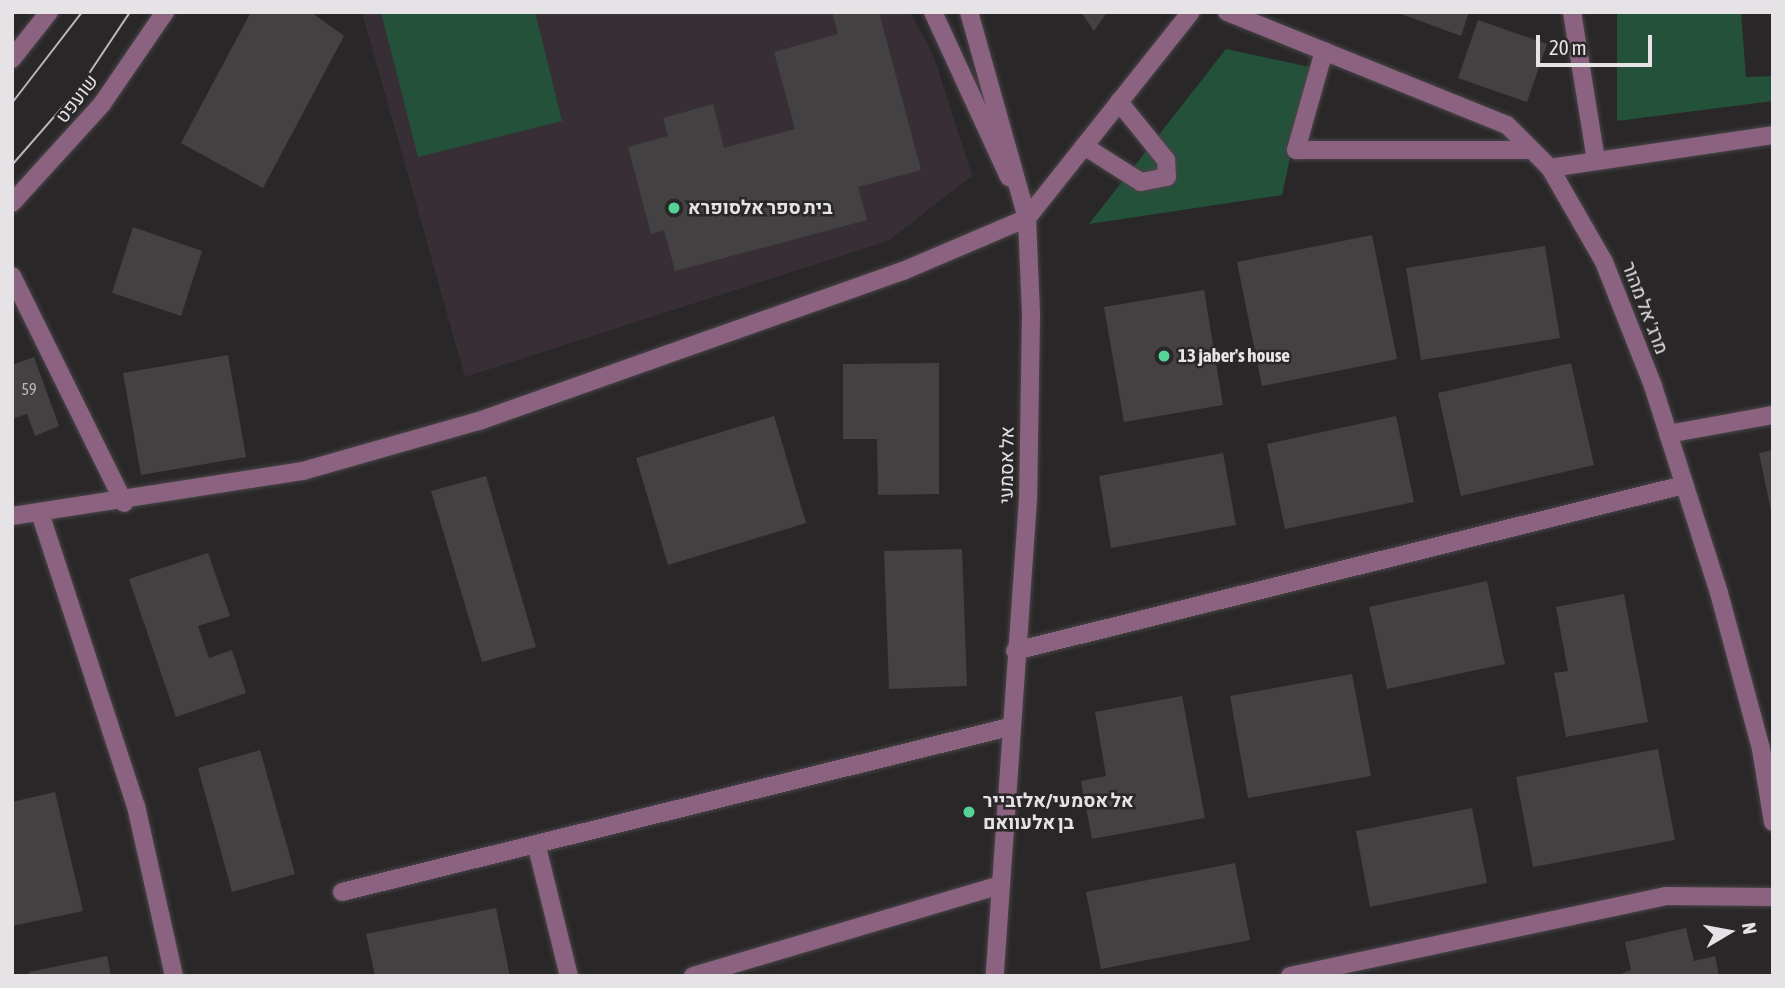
<!DOCTYPE html>
<html>
<head>
<meta charset="utf-8">
<style>
	body { margin:0 }
	#map { position:relative; width:1785px; height:988px; overflow:hidden; background:#2a2729; font-family:"Asap Condensed",Heebo,sans-serif }
	div>[style] { position:absolute }
	.built>* { inset:0; background:#372f35 }
	.green>* { inset:0; background:#24513a }
	.building>* { inset:0; background:#444143 }
	.roads { filter:drop-shadow(0 0 2px #484547) drop-shadow(0 0 2px #484547) }
	.minor>* { height:18px; margin:-9px; padding:0 9px; transform-origin:9px; border-radius:9px; background:#8b6380 }
	.tram>* { height:2px; margin:-1px; padding:0 1px; transform-origin:1px; border-radius:1px; background:#b9b7b9 }
	.dots>* { width:19px; height:19px; translate:-50% -50%; box-sizing:border-box; border:4px solid #2a2729; border-radius:50% }
	span { translate:-50% -50%; white-space:nowrap; text-align:center; line-height:1.15; -webkit-text-stroke:5px #2a2729; paint-order:stroke }
	.number-label { font-size:16px; color:#bdbabc }
	.number-label span { -webkit-text-stroke-width:0 }
	.street-label { font-size:19px; color:#e5e3e5 }
	.poi-label { font-size:19px; color:#e5e3e5; font-weight:700 }
	.left { translate:0 -50%; text-align:left }
	.frame { position:absolute; inset:0; border:14px solid #e5e3e5; pointer-events:none }
	.north { position:absolute; left:1694px; top:897px; width:70px; height:70px; -webkit-text-stroke:5px #2a2729; paint-order:stroke; rotate:80deg; font-size:19px; font-weight:700; line-height:28px; text-align:center; color:#e5e3e5 }
	.north::after { content:''; display:block; margin:auto; width:24px; height:32px; background:#e5e3e5; clip-path:polygon(50% 0,100% 100%,50% 72%,0 100%) }
	.scale { position:absolute; left:1536px; top:35px; width:116px; height:32px; box-sizing:border-box; border:4px solid #e5e3e5; border-top:0; padding-left:9px; font-size:21px; line-height:24px; white-space:nowrap; color:#e5e3e5; -webkit-text-stroke:5px #2a2729; paint-order:stroke }
</style>
</head>
<body>
<div id="map">
	<div class="built">
		<div style="clip-path:polygon(362px 12px,910px 12px,934px 57px,972px 176px,888px 241px,465px 377px)"></div>
	</div>
	<div class="green">
		<div style="clip-path:polygon(381px 12px,535px 12px,562px 121px,418px 157px)"></div>
		<div style="clip-path:polygon(1617px 12px,1741px 12px,1746px 77px,1773px 76px,1773px 101px,1617px 121px)"></div>
		<div style="clip-path:polygon(1226px 49px,1310px 67px,1282px 195px,1089px 224px)"></div>
	</div>
	<div class="building">
		<div style="clip-path:polygon(251px 12px,311px 12px,344px 36px,263px 188px,181px 143px)"></div>
		<div style="clip-path:polygon(832px 12px,879px 12px,921px 170px,858px 187px,867px 220px,675px 271px,664px 230px,651px 234px,628px 147px,668px 136px,663px 118px,713px 104px,724px 148px,795px 129px,774px 52px,838px 34px)"></div>
		<div style="clip-path:polygon(1081px 12px,1107px 12px,1094px 31px)"></div>
		<div style="clip-path:polygon(1396px 12px,1469px 12px,1461px 36px)"></div>
		<div style="clip-path:polygon(1478px 20px,1547px 44px,1527px 102px,1458px 78px)"></div>
		<div style="clip-path:polygon(133px 227px,202px 251px,181px 316px,112px 293px)"></div>
		<div style="clip-path:polygon(1372px 235px,1397px 359px,1262px 386px,1237px 262px)"></div>
		<div style="clip-path:polygon(1545px 246px,1560px 338px,1421px 360px,1406px 268px)"></div>
		<div style="clip-path:polygon(1204px 290px,1223px 405px,1124px 422px,1104px 307px)"></div>
		<div style="clip-path:polygon(228px 355px,246px 457px,141px 475px,123px 373px)"></div>
		<div style="clip-path:polygon(34px 357px,59px 426px,35px 436px,27px 414px,12px 419px,12px 365px)"></div>
		<div style="clip-path:polygon(939px 363px,939px 494px,878px 495px,877px 439px,843px 439px,843px 364px)"></div>
		<div style="clip-path:polygon(1571px 363px,1594px 465px,1461px 496px,1438px 393px)"></div>
		<div style="clip-path:polygon(774px 416px,806px 523px,668px 565px,636px 458px)"></div>
		<div style="clip-path:polygon(1396px 416px,1414px 502px,1285px 529px,1267px 444px)"></div>
		<div style="clip-path:polygon(1773px 450px,1773px 515px,1772px 515px,1759px 453px)"></div>
		<div style="clip-path:polygon(1223px 453px,1236px 525px,1111px 548px,1099px 476px)"></div>
		<div style="clip-path:polygon(486px 476px,536px 647px,482px 662px,431px 491px)"></div>
		<div style="clip-path:polygon(962px 549px,967px 686px,889px 689px,884px 551px)"></div>
		<div style="clip-path:polygon(208px 553px,230px 616px,198px 626px,209px 658px,232px 650px,246px 693px,176px 717px,129px 579px)"></div>
		<div style="clip-path:polygon(1487px 581px,1505px 664px,1387px 689px,1369px 607px)"></div>
		<div style="clip-path:polygon(1624px 594px,1648px 722px,1566px 737px,1554px 673px,1568px 671px,1556px 607px)"></div>
		<div style="clip-path:polygon(1352px 674px,1371px 776px,1248px 798px,1230px 696px)"></div>
		<div style="clip-path:polygon(1182px 696px,1205px 818px,1092px 839px,1081px 781px,1106px 776px,1095px 712px)"></div>
		<div style="clip-path:polygon(1658px 749px,1675px 840px,1533px 867px,1516px 777px)"></div>
		<div style="clip-path:polygon(260px 750px,295px 874px,232px 892px,198px 768px)"></div>
		<div style="clip-path:polygon(55px 792px,83px 911px,12px 926px,12px 802px)"></div>
		<div style="clip-path:polygon(1472px 808px,1487px 883px,1370px 907px,1356px 831px)"></div>
		<div style="clip-path:polygon(1235px 863px,1250px 940px,1101px 969px,1086px 892px)"></div>
		<div style="clip-path:polygon(496px 908px,510px 976px,375px 976px,366px 934px)"></div>
		<div style="clip-path:polygon(1686px 928px,1694px 961px,1715px 956px,1719px 976px,1616px 976px,1631px 970px,1625px 942px)"></div>
		<div style="clip-path:polygon(107px 956px,111px 976px,29px 976px,29px 972px)"></div>
	</div>
	<div class="roads">
		<div class="minor">
			<div style="left:933px;top:12px;width:182px;rotate:65.3deg"></div>
			<div style="left:969px;top:12px;width:214px;rotate:74.3deg"></div>
			<div style="left:1027px;top:218px;width:96px;rotate:87.6deg"></div>
			<div style="left:1031px;top:314px;width:185px;rotate:90.9deg"></div>
			<div style="left:1028px;top:499px;width:478px;rotate:94deg"></div>
			<div style="left:1227px;top:12px;width:302px;rotate:22deg"></div>
			<div style="left:1507px;top:125px;width:61px;rotate:45deg"></div>
			<div style="left:1550px;top:168px;width:108px;rotate:60.1deg"></div>
			<div style="left:1604px;top:262px;width:133px;rotate:68.4deg"></div>
			<div style="left:1653px;top:386px;width:217px;rotate:72.3deg"></div>
			<div style="left:1719px;top:593px;width:162px;rotate:74.9deg"></div>
			<div style="left:1761px;top:749px;width:74px;rotate:80.7deg"></div>
			<div style="left:1572px;top:12px;width:151px;rotate:80.8deg"></div>
			<div style="left:1324px;top:51px;width:103px;rotate:105.8deg"></div>
			<div style="left:1296px;top:150px;width:236px"></div>
			<div style="left:12px;top:59px;width:60px;rotate:-51.8deg"></div>
			<div style="left:1084px;top:146px;width:67px;rotate:32.3deg"></div>
			<div style="left:1141px;top:182px;width:26px;rotate:-11deg"></div>
			<div style="left:1167px;top:177px;width:17px;rotate:-93deg"></div>
			<div style="left:1166px;top:160px;width:75px;rotate:-129deg"></div>
			<div style="left:1550px;top:168px;width:225px;rotate:-8.4deg"></div>
			<div style="left:12px;top:203px;width:134px;rotate:-47.7deg"></div>
			<div style="left:102px;top:104px;width:112px;rotate:-55.6deg"></div>
			<div style="left:12px;top:276px;width:253px;rotate:63.7deg"></div>
			<div style="left:1668px;top:434px;width:107px;rotate:-10.3deg"></div>
			<div style="left:40px;top:513px;width:308px;rotate:71.9deg"></div>
			<div style="left:136px;top:806px;width:174px;rotate:77.4deg"></div>
			<div style="left:12px;top:516px;width:294px;rotate:-8.8deg"></div>
			<div style="left:303px;top:471px;width:183px;rotate:-15.9deg"></div>
			<div style="left:479px;top:421px;width:450px;rotate:-19.5deg"></div>
			<div style="left:903px;top:271px;width:135px;rotate:-23.1deg"></div>
			<div style="left:1027px;top:218px;width:263px;rotate:-51.5deg"></div>
			<div style="left:1015px;top:651px;width:689px;rotate:-13.94deg"></div>
			<div style="left:537px;top:847px;width:133px;rotate:76.1deg"></div>
			<div style="left:342px;top:892px;width:687px;rotate:-13.89deg"></div>
			<div style="left:693px;top:976px;width:320px;rotate:-16.5deg"></div>
			<div style="left:1290px;top:976px;width:384px;rotate:-12deg"></div>
			<div style="left:1666px;top:896px;width:107px;rotate:0.5deg"></div>
		</div>
	</div>
	<div class="tram">
		<div style="left:12px;top:103px;width:115px;rotate:-52.4deg"></div>
		<div style="left:12px;top:165px;width:103px;rotate:-48.9deg"></div>
		<div style="left:80px;top:87px;width:90px;rotate:-56.3deg"></div>
	</div>
	<div class="dots">
		<div style="left:674px;top:208px;background:#54d395"></div>
		<div style="left:1164px;top:356px;background:#54d395"></div>
		<div style="left:969px;top:812px;background:#54d395"></div>
	</div>
	<div class="number-label">
		<span style="left:29px;top:389px">59</span>
	</div>
	<div class="street-label">
		<span style="left:77px;top:99px;rotate:-52deg">שועפט</span>
		<span style="left:1645px;top:308px;rotate:69deg">מרג' אל מהור</span>
		<span style="left:1007px;top:465px;rotate:-89deg">אל אסמעי</span>
	</div>
	<div class="poi-label">
		<span class="left" style="left:688px;top:208px">בית ספר אלסופרא</span>
		<span class="left" style="left:1178px;top:356px">13 jaber's house</span>
		<span class="left" style="left:983px;top:812px">אל אסמעי/אלזבייר<br>בן אלעוואם</span>
	</div>
	<div class="frame"></div>
	<div class="north">N</div>
	<div class="scale">20 m</div>
</div>
</body>
</html>
